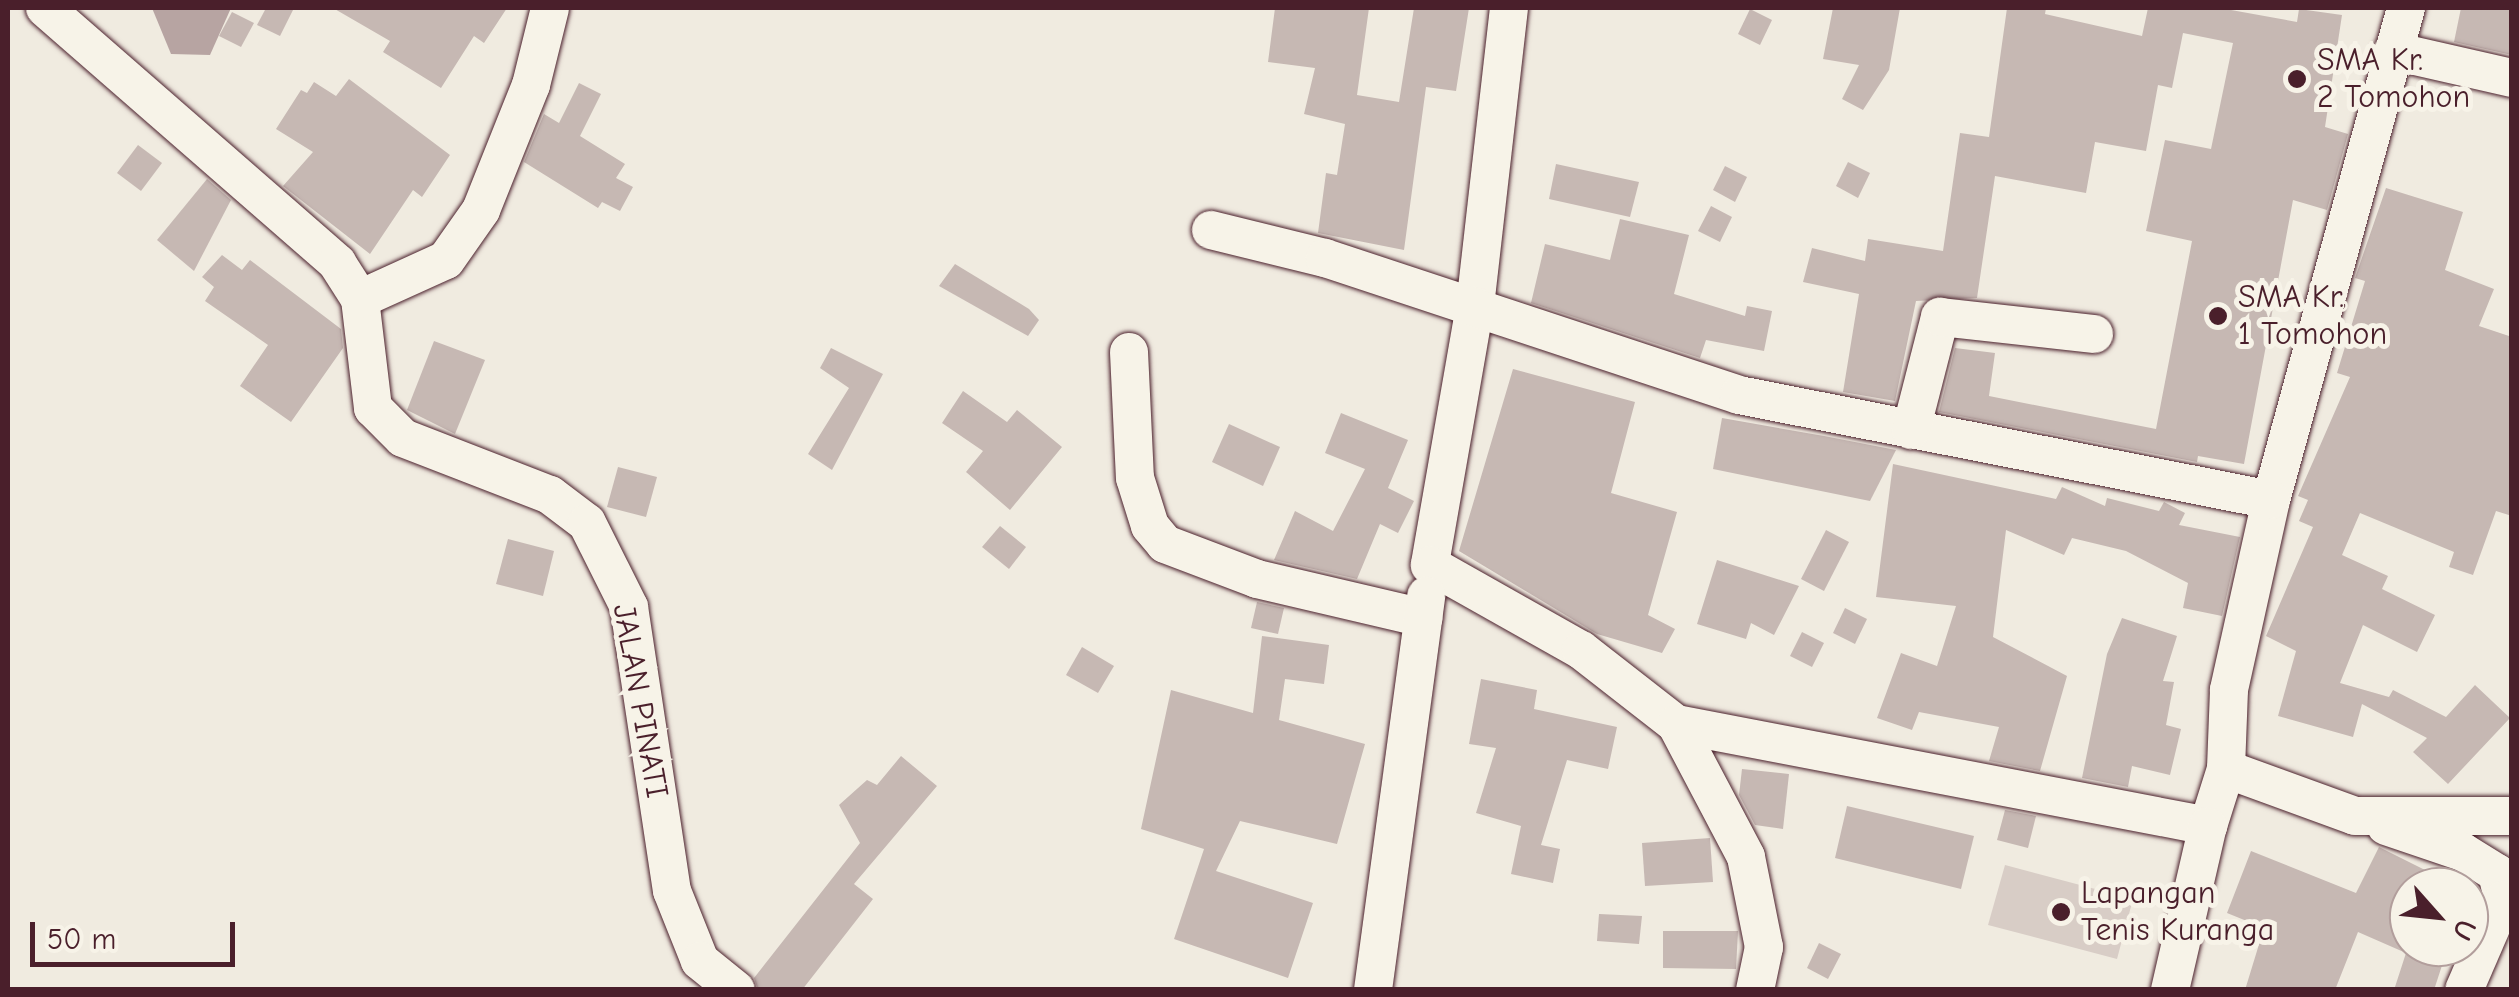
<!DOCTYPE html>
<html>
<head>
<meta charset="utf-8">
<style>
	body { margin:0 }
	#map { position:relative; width:2519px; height:997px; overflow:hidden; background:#f0ebe0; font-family:"Comic Neue",sans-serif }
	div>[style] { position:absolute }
	.green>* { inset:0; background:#d8cdc6 }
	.water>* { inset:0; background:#b7a4a2 }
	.building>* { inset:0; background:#c6b8b3 }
	.roads { filter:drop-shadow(0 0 2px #4a1f2b) drop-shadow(0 0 2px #4a1f2b) }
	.minor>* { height:38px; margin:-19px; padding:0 19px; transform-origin:19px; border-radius:19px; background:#f7f3e8 }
	.dots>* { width:28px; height:28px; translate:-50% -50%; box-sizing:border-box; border:5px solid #f7f3e8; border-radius:50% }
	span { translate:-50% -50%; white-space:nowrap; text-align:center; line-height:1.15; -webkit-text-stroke:10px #f7f3e8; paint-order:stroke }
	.poi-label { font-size:32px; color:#4a1f2b }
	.left { translate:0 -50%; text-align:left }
	.street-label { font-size:32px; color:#4a1f2b }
	.frame { position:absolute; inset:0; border:10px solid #4a1f2b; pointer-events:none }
	.north { position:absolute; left:2389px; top:867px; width:100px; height:100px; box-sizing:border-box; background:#f7f3e8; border:2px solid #b29e9c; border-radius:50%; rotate:117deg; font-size:28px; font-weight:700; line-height:40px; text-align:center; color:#4a1f2b }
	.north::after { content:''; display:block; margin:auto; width:35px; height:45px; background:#4a1f2b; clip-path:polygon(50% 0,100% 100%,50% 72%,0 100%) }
	.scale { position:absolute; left:30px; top:922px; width:205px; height:45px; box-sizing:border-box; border:5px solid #4a1f2b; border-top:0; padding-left:12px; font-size:30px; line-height:35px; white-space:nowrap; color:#4a1f2b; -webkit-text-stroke:8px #f7f3e8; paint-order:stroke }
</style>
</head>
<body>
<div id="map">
	<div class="green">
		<div style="clip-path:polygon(2005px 865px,2133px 899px,2117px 959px,1988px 925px)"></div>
	</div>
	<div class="water">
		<div style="clip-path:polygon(152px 8px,231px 8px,210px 55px,171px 54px)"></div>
	</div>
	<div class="building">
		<div style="clip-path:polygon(266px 8px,294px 8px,280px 36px,257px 25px)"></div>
		<div style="clip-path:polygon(333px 8px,507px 8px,484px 43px,474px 36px,441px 88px,383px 52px,390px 41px)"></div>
		<div style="clip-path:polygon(1275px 8px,1369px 8px,1357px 95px,1399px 102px,1414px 8px,1469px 8px,1456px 91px,1426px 87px,1404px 250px,1318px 233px,1326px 173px,1337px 175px,1345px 124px,1304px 114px,1315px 68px,1268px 62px)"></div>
		<div style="clip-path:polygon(1833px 8px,1900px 8px,1889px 70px,1863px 110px,1842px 99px,1859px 65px,1823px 59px)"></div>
		<div style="clip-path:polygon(2007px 8px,2046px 8px,2045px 14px,2142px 36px,2148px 8px,2220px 8px,2297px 22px,2299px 9px,2342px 15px,2325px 127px,2348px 134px,2327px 210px,2293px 200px,2244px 464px,2198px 456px,2197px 462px,1939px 412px,1955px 348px,1995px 353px,1989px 396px,2156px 429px,2192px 241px,2146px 231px,2165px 140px,2211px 149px,2233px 43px,2183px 33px,2172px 88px,2158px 85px,2146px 151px,2095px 142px,2086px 193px,1995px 176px,1977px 298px,1916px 301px,1895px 401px,1843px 392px,1859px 294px,1803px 282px,1812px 248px,1865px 261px,1868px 239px,1943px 251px,1960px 133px,1989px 137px)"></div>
		<div style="clip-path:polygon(2461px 8px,2512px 8px,2512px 55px,2454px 42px)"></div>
		<div style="clip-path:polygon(1750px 9px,1772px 20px,1760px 45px,1738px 34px)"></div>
		<div style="clip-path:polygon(232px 12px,254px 23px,241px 47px,219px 36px)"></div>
		<div style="clip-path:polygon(349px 79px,450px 155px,422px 197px,413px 190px,370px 254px,283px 186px,313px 152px,276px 129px,301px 90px,307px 93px,314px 82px,336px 96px)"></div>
		<div style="clip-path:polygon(579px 83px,601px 94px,580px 136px,625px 164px,616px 178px,633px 187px,620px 211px,602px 202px,598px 208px,524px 162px,544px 114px,559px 123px)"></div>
		<div style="clip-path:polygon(138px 145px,162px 163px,141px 191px,117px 173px)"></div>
		<div style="clip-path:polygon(1848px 162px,1870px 173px,1858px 198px,1836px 186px)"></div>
		<div style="clip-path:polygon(1556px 164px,1639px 182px,1630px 217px,1549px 199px)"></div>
		<div style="clip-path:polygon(1725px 166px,1747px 177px,1735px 202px,1713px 190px)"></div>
		<div style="clip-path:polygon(207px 179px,231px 200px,194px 271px,157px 240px)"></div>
		<div style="clip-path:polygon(2386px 188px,2463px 212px,2445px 270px,2494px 289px,2479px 326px,2512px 337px,2512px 516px,2496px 511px,2473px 575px,2449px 567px,2454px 552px,2360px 513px,2342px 555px,2388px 576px,2382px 589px,2435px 615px,2417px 652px,2363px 625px,2340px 683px,2389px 697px,2393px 690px,2446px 717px,2475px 685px,2510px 718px,2448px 784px,2413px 752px,2427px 738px,2362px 704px,2353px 737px,2278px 716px,2296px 651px,2266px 636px,2313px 527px,2299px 521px,2308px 500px,2298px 496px,2350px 377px,2337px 373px,2365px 281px,2355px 278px)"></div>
		<div style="clip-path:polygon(1711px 206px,1732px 217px,1720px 242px,1698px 231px)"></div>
		<div style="clip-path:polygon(1620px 219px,1689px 235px,1674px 294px,1745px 316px,1747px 306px,1772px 311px,1764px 351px,1706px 340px,1700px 358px,1531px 303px,1545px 244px,1610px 260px)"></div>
		<div style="clip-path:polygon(222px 255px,242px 270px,250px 260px,341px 329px,343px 348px,291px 422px,240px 386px,268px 345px,205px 301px,214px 287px,202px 277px)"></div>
		<div style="clip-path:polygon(955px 264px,1029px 309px,1039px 320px,1028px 336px,939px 286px)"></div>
		<div style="clip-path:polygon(434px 341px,485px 360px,455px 434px,407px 410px)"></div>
		<div style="clip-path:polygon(831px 348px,883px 374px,832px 470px,808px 454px,849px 388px,820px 368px)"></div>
		<div style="clip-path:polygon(1513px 369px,1635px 402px,1611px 493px,1677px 512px,1648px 615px,1675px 629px,1662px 653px,1597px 634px,1459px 551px)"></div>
		<div style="clip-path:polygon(963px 391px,1007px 422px,1017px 410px,1062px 447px,1010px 510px,966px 472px,983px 451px,942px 423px)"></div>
		<div style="clip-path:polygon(1341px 413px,1408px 440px,1388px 488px,1414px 501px,1398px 533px,1380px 524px,1357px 579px,1274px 560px,1295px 511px,1333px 531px,1365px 469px,1325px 453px)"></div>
		<div style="clip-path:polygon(1722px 418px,1824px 436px,1896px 450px,1870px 501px,1713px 469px)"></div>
		<div style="clip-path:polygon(1229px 424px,1280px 447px,1263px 486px,1212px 462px)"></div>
		<div style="clip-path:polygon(1893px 464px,2056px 499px,2062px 487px,2105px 506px,2107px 498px,2159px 511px,2164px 502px,2185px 513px,2179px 525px,2240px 537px,2222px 616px,2183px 608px,2188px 583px,2126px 551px,2072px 538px,2064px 555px,2006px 530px,1993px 637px,2067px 676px,2040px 771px,1989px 761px,1999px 727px,1919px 712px,1912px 730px,1877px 718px,1901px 653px,1937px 666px,1956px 606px,1876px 597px)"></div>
		<div style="clip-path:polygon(618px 467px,657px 477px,646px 517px,607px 507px)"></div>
		<div style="clip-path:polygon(1000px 526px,1026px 547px,1009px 569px,982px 547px)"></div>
		<div style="clip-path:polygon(1826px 530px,1849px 542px,1824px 591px,1801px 579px)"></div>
		<div style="clip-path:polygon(508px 539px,554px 551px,543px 596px,496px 584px)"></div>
		<div style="clip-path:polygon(1717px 560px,1799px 586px,1774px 635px,1751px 623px,1746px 639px,1697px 624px)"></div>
		<div style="clip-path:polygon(1257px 602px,1284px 608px,1278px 634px,1251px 628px)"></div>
		<div style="clip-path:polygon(1845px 608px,1867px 619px,1855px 644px,1833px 633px)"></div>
		<div style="clip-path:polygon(2122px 618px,2177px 636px,2163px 681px,2174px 682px,2166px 725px,2181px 729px,2170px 775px,2132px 766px,2128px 787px,2082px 778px,2107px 654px)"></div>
		<div style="clip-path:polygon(1802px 632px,1824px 643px,1812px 667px,1790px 656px)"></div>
		<div style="clip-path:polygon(1262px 636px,1329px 645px,1324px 684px,1285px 679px,1279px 720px,1365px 744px,1337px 844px,1240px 821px,1216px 871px,1313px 903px,1288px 978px,1174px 939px,1204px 849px,1141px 829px,1171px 690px,1253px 713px)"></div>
		<div style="clip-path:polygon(1082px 647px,1114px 666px,1098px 693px,1066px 675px)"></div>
		<div style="clip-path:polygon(1481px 679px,1537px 690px,1534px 709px,1617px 727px,1608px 769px,1567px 760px,1541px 845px,1560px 849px,1553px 883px,1511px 874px,1521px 826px,1476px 813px,1496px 748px,1469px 744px)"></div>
		<div style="clip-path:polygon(901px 756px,937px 786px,854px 884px,873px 899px,802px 990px,758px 990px,754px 978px,860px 843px,839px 805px,867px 780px,877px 785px)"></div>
		<div style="clip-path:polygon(1742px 769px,1789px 774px,1783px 829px,1755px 825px,1739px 795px)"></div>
		<div style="clip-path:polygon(1847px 806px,1974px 836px,1961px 889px,1835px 858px)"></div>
		<div style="clip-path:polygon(2005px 810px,2036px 816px,2028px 848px,1997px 840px)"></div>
		<div style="clip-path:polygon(1710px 838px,1713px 882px,1645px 886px,1642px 843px)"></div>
		<div style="clip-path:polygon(2379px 847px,2459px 887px,2409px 887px,2409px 947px,2448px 947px,2434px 990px,2394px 990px,2406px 953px,2358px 932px,2335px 990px,2245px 990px,2264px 928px,2227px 913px,2251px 851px,2356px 893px)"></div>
		<div style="clip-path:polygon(1599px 914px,1642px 916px,1639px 944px,1597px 941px)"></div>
		<div style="clip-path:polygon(1663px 931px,1738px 931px,1736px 969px,1663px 968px)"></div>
		<div style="clip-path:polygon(1819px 943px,1841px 954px,1828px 979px,1807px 968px)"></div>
	</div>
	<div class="roads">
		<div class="minor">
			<div style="left:45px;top:8px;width:388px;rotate:41.1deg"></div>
			<div style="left:337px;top:263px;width:43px;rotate:57.4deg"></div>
			<div style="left:360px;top:299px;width:110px;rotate:83.2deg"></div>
			<div style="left:373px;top:408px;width:42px;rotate:45deg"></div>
			<div style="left:403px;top:438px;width:158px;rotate:21.2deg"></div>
			<div style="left:550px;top:495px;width:46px;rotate:37.1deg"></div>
			<div style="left:587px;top:523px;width:94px;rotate:63.4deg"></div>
			<div style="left:629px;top:607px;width:287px;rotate:81.4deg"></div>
			<div style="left:672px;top:891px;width:75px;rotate:68.2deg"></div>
			<div style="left:700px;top:961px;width:46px;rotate:38.9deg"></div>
			<div style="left:1509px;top:8px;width:300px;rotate:96.5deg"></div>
			<div style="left:1475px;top:306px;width:263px;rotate:99.9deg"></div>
			<div style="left:1430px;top:565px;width:173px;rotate:29.4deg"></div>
			<div style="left:1581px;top:650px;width:120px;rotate:37.9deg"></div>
			<div style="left:1676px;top:724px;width:542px;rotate:10.85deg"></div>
			<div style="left:2208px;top:826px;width:60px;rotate:-72.5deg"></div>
			<div style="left:2406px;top:8px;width:510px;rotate:105.34deg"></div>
			<div style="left:2271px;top:500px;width:195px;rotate:102.5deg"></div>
			<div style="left:2229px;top:690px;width:79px;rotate:92.2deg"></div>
			<div style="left:2226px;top:769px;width:137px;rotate:20deg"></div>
			<div style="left:2355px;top:816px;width:157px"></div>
			<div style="left:2393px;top:51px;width:122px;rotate:12.8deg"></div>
			<div style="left:1211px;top:230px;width:117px;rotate:13.8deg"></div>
			<div style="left:1325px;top:258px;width:436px;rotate:18.3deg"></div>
			<div style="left:1739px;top:395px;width:542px;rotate:11.16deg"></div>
			<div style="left:360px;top:299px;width:94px;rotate:-24.4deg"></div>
			<div style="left:446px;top:260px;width:61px;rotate:-55deg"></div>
			<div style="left:481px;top:210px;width:135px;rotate:-68.2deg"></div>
			<div style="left:531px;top:85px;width:79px;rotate:-76.1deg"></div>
			<div style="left:1129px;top:352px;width:126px;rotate:87.3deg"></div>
			<div style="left:1135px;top:478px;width:50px;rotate:72.6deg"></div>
			<div style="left:1150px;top:526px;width:23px;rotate:50deg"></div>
			<div style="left:1165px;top:544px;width:98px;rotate:20.8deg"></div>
			<div style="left:1257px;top:579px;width:171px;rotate:13.2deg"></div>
			<div style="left:1911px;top:430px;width:117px;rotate:-75.6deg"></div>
			<div style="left:1940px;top:317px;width:155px;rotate:6.3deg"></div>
			<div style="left:1676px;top:724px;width:150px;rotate:62.2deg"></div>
			<div style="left:1746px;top:857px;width:92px;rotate:78.7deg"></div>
			<div style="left:1764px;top:947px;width:44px;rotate:101.8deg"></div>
			<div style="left:2386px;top:826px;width:81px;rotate:18.7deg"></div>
			<div style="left:2463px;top:852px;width:40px;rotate:32deg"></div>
			<div style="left:2497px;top:873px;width:28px;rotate:77deg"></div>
			<div style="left:2503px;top:900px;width:98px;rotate:113.4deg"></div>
			<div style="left:1373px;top:990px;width:398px;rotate:-82.3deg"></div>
			<div style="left:2170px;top:990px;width:168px;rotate:-77deg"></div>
		</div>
	</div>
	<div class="dots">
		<div style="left:2297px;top:79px;background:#4a1f2b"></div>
		<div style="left:2218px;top:316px;background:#4a1f2b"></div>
		<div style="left:2061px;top:912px;background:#4a1f2b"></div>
	</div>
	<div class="poi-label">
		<span class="left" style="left:2317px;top:79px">SMA Kr.<br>2 Tomohon</span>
		<span class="left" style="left:2238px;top:316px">SMA Kr.<br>1 Tomohon</span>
		<span class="left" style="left:2081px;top:912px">Lapangan<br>Tenis Kuranga</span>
	</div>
	<div class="street-label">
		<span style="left:640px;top:701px;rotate:80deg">JALAN PINATI</span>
	</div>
	<div class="frame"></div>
	<div class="north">U</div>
	<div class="scale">50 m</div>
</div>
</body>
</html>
